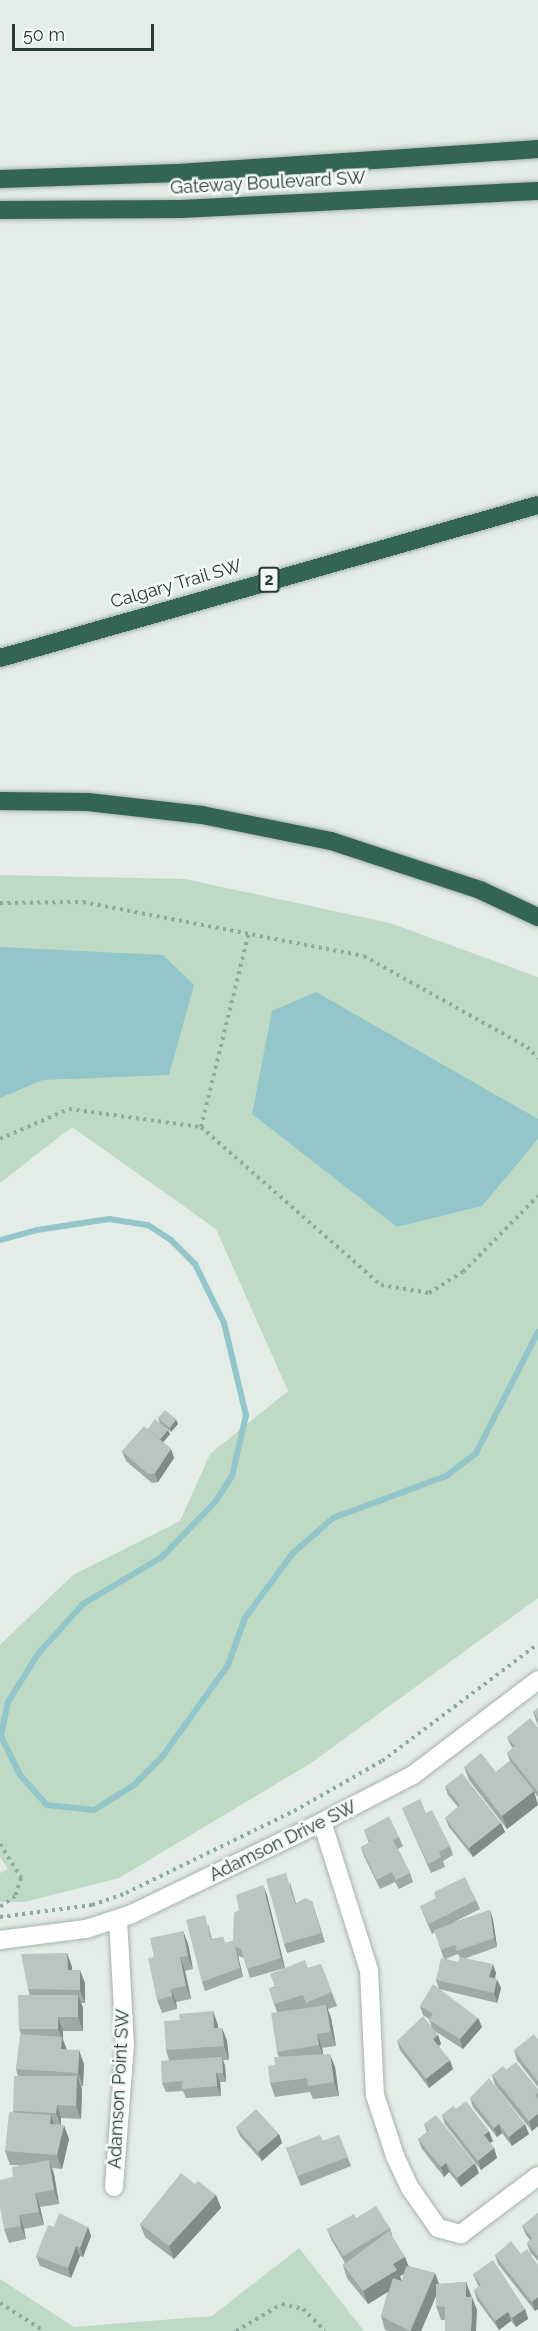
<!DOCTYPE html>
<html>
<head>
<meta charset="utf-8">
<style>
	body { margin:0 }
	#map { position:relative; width:538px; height:2331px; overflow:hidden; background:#e4ece7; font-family:Raleway,sans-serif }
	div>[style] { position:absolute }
	.green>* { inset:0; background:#bfdac4 }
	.water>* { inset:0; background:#92c6ca }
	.stream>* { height:6px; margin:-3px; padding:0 3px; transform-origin:3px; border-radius:3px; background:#92c6ca }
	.path>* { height:4px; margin-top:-2px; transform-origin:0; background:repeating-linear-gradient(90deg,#88ac9d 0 3px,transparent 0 7.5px) }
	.roads { filter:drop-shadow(0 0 2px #a7b3ad) drop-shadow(0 0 2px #a7b3ad) }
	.minor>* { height:18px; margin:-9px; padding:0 9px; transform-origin:9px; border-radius:9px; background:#fff }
	.highway>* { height:18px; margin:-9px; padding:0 9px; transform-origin:9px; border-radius:9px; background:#346456 }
	.wall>* { inset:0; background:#9faaa5 }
	.shaded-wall>* { inset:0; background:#828b86 }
	.building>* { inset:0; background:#b9c6c0 }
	span { translate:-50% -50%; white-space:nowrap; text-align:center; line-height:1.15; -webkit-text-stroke:5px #f4f9f6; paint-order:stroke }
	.shield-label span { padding:2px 4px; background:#f4f9f6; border:2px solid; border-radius:4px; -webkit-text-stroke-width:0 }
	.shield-label { font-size:16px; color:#253b33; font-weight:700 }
	.street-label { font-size:18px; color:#253b33 }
	.scale { position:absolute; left:12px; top:24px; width:142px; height:27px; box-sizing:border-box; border:3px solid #253b33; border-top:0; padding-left:8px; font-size:18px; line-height:21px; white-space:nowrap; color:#253b33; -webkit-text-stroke:4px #f4f9f6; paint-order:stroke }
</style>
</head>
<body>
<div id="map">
	<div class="green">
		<div style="clip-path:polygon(0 875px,185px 879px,390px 923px,538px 977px,538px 1598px,311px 1763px,119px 1878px,25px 1902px,0 1902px,0 1873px,8px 1869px,0 1857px,0 1645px,73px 1575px,180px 1521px,210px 1454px,288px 1391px,216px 1229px,72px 1127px,0 1183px)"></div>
		<div style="clip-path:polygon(299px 2248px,364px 2331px,0 2331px,0 2279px,74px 2327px,212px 2316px)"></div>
	</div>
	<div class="water">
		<div style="clip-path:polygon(0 947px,163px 955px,194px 985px,169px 1075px,43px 1080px,0 1098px)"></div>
		<div style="clip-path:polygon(316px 992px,538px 1119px,538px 1139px,482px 1206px,397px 1227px,252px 1114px,272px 1011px)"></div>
	</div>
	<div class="stream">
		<div style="left:0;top:1240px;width:38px;rotate:-15deg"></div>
		<div style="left:37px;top:1230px;width:73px;rotate:-8.7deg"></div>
		<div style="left:109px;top:1219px;width:39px;rotate:9deg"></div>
		<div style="left:148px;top:1225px;width:27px;rotate:33deg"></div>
		<div style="left:171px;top:1240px;width:34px;rotate:45deg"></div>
		<div style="left:195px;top:1264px;width:66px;rotate:63.8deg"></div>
		<div style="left:224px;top:1323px;width:95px;rotate:76.6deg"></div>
		<div style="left:246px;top:1415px;width:63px;rotate:102.9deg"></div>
		<div style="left:232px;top:1476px;width:30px;rotate:123deg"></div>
		<div style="left:216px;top:1501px;width:78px;rotate:134deg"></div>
		<div style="left:162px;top:1557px;width:92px;rotate:149.3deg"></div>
		<div style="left:83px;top:1604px;width:67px;rotate:132deg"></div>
		<div style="left:38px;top:1654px;width:57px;rotate:122deg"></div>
		<div style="left:8px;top:1702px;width:35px;rotate:102deg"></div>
		<div style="left:1px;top:1736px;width:43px;rotate:64deg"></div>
		<div style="left:20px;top:1775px;width:40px;rotate:48deg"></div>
		<div style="left:47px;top:1805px;width:47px;rotate:6.1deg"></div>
		<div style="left:94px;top:1810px;width:47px;rotate:-32deg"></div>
		<div style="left:134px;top:1785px;width:40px;rotate:-45deg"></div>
		<div style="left:162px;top:1757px;width:113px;rotate:-54.3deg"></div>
		<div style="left:228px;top:1665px;width:50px;rotate:-70.1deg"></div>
		<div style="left:245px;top:1618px;width:81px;rotate:-53.6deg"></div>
		<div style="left:293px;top:1553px;width:53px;rotate:-41.2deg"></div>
		<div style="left:333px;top:1518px;width:121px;rotate:-20.4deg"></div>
		<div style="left:446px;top:1476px;width:38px;rotate:-37deg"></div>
		<div style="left:476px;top:1453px;width:136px;rotate:-62.9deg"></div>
	</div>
	<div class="path">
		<div style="left:0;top:903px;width:83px;rotate:-0.7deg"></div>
		<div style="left:83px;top:902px;width:286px;rotate:10.9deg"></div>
		<div style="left:364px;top:956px;width:187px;rotate:29.2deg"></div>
		<div style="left:527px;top:1047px;width:16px;rotate:45deg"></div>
		<div style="left:201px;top:1127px;width:198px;rotate:-76.2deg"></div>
		<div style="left:0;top:1139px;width:75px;rotate:-23.5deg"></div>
		<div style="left:69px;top:1109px;width:133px;rotate:7.8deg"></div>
		<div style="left:201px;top:1127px;width:240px;rotate:41.3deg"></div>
		<div style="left:381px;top:1285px;width:49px;rotate:9.5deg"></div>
		<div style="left:429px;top:1293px;width:40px;rotate:-32deg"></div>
		<div style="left:463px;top:1272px;width:107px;rotate:-45.4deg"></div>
		<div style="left:0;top:1844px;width:40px;rotate:58deg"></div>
		<div style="left:21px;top:1878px;width:19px;rotate:108deg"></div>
		<div style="left:15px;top:1896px;width:19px;rotate:144deg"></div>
		<div style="left:0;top:1917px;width:93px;rotate:-7.4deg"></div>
		<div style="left:92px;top:1905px;width:36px;rotate:-19deg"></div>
		<div style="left:126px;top:1893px;width:187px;rotate:-26deg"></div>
		<div style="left:294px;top:1811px;width:101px;rotate:-29.6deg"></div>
		<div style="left:382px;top:1761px;width:195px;rotate:-36.9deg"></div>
		<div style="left:0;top:2303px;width:52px;rotate:32.5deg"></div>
		<div style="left:236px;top:2331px;width:53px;rotate:-30.4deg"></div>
		<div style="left:282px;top:2304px;width:22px;rotate:13deg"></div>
		<div style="left:303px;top:2309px;width:31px;rotate:45deg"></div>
	</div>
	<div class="roads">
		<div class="minor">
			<div style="left:322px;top:1822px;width:155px;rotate:72.4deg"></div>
			<div style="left:369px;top:1970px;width:125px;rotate:87.3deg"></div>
			<div style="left:375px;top:2095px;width:64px;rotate:71.8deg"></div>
			<div style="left:395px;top:2156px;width:35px;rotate:65deg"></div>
			<div style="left:410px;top:2188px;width:49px;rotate:55deg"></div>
			<div style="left:438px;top:2228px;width:24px;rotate:15deg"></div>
			<div style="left:461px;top:2234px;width:96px;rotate:-37deg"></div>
			<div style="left:0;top:1940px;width:87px;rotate:-7.3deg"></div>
			<div style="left:86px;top:1929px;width:48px;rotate:-18.1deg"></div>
			<div style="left:132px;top:1914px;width:211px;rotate:-25.8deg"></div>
			<div style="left:322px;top:1822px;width:102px;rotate:-27.3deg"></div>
			<div style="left:413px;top:1775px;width:157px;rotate:-37.2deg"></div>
			<div style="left:114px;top:2187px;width:142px;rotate:-85.6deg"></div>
			<div style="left:125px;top:2045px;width:126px;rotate:-93.2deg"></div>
		</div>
		<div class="highway">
			<div style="left:0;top:179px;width:178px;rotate:-1.9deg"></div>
			<div style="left:178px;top:173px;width:361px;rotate:-3.8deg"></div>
			<div style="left:0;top:210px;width:181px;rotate:-0.3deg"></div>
			<div style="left:181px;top:209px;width:357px;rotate:-2.9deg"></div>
			<div style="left:0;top:658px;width:559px;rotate:-15.88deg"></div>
			<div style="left:0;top:801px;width:88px;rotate:0.7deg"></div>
			<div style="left:88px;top:802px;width:115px;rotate:6.5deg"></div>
			<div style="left:202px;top:815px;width:132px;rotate:11.4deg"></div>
			<div style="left:331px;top:841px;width:157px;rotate:18.2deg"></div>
			<div style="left:480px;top:890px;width:64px;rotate:25deg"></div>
		</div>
	</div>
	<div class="wall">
		<div style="clip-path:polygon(158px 1418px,178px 1424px,171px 1432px,165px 1427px,170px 1434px,163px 1442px,171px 1449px,174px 1458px,158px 1482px,152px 1483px,126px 1461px,122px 1451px,148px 1429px,160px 1423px)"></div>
		<div style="clip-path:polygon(538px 1708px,538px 1726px,533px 1712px)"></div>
		<div style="clip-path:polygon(538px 1728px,538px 1797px,534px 1792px,538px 1805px,507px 1829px,469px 1780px,464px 1767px,496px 1772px,510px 1761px,507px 1753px,513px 1748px,511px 1746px,507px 1737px)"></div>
		<div style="clip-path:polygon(445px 1786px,501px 1823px,505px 1832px,473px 1857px,449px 1827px,445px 1818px,458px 1807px,448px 1795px)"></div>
		<div style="clip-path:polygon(402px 1808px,426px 1813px,450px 1846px,453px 1855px,443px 1861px,445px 1867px,431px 1873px)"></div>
		<div style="clip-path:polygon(364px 1830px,399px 1837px,403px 1846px,398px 1849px,410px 1873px,413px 1882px,399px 1889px,395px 1882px,380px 1889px,364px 1856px,361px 1847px,369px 1843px)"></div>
		<div style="clip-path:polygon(290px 1882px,296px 1903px,312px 1901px,325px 1942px,287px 1953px,284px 1944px)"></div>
		<div style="clip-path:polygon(267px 1895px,285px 1968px,250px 1978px,244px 1958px,238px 1956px,243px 1977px,205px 1991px,202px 1982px,208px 1924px,212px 1939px,223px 1937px,225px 1943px,233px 1941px,239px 1910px)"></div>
		<div style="clip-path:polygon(evenodd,476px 1900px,480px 1909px,452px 1923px,490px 1910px,493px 1920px,497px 1947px,466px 1958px,496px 1973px,495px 1978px,501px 1988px,497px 2003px,439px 1989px,436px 1980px,444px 1959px,435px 1932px,432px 1934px,420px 1906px,476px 1900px,458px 1954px,460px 1958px,458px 1962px,445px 1959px,458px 1954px)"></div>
		<div style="clip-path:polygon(183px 1931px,188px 1944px,193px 1969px,185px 1971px,191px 1999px,176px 2002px,177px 2009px,162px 2013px,157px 2000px,154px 1957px)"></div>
		<div style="clip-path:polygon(67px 1953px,72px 1967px,72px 1970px,85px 1983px,85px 2003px,81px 2003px,83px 2008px,83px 2031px,63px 2031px,63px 2040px,67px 2050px,84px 2064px,83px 2086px,81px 2086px,82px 2089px,81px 2119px,61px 2118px,61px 2125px,69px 2139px,62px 2169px,52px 2168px,54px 2174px,59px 2204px,40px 2207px,44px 2225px,24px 2229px,26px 2239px,9px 2243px,4px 2229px,13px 2177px,19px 2165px,10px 2165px,5px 2151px,13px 2112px,13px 2111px,18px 2076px,16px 2069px,21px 2034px,19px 2029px,30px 1995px,28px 1989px)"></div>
		<div style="clip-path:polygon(321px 1964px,337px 2006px,328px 2009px,331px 2018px,336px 2046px,322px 2048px,323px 2054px,335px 2067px,339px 2096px,313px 2099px,310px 2092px,275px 2097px,270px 2083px,275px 2065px,279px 2057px,277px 2052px,277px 2012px,269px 1989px,308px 1968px)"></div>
		<div style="clip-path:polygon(420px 2006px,478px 2018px,482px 2027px,463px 2049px,433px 2030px,438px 2035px,441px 2044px,439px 2046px,453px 2069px,429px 2088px,400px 2050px,397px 2041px,432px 2028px,429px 2019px,423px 2015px)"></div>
		<div style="clip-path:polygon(213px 2011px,218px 2028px,222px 2028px,227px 2041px,229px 2060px,223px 2060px,225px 2066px,226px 2082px,220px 2082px,221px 2096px,186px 2098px,183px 2091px,166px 2092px,162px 2083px,169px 2060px,166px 2050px,180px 2020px)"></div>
		<div style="clip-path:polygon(538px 2039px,538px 2087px,517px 2060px,514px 2050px)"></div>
		<div style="clip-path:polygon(506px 2070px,538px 2089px,538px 2126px,532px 2131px,495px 2085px,492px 2075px)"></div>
		<div style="clip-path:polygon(470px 2098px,529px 2134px,512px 2146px,502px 2133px,497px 2137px,473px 2107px)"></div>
		<div style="clip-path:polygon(456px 2109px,493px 2141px,490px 2143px,494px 2148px,497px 2158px,481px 2170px,445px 2124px,442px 2115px)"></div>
		<div style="clip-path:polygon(424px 2124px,479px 2173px,461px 2187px,449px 2172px,444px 2177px,422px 2149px,418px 2139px,427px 2132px)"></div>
		<div style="clip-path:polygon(236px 2127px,279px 2134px,282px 2143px,262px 2161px,240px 2136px)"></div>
		<div style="clip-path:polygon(339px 2135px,351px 2166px,301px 2186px,286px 2148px,323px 2141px)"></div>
		<div style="clip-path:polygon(195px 2184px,216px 2195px,221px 2208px,174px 2259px,145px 2237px,140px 2224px)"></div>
		<div style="clip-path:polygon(538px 2213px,538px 2261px,530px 2252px,527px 2243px,530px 2240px,526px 2235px,522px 2226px)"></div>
		<div style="clip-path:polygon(evenodd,356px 2218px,390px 2228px,393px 2238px,405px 2257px,408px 2266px,435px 2273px,439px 2284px,466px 2282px,477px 2310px,445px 2320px,441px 2320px,436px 2306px,436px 2295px,421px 2331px,388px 2331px,385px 2330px,381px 2316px,388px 2292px,368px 2304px,347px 2278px,343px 2265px,345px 2263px,331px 2239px,327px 2229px,356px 2218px,404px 2274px,402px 2281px,400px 2276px,404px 2274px)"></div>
		<div style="clip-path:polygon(54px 2227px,88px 2227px,91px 2236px,83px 2257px,80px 2256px,71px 2278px,40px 2266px,36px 2256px)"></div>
		<div style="clip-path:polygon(521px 2254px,538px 2265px,538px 2309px,535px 2311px,498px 2264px,495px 2255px)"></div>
		<div style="clip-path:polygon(473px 2274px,525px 2309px,528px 2319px,516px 2327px,511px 2321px,499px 2330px,477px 2300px,474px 2290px,479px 2287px,477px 2283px)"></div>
	</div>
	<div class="shaded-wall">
		<div style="clip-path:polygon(176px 1419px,178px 1424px,171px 1432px,170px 1428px)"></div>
		<div style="clip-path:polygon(168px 1430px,170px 1434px,161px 1445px,160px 1440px)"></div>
		<div style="clip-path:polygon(171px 1449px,174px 1458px,158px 1482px,155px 1473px)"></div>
		<div style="clip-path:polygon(534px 1791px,538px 1805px,507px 1829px,502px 1816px)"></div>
		<div style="clip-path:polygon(501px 1823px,505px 1832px,473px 1857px,469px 1848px)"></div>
		<div style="clip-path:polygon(263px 1885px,267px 1895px,285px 1968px,281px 1958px)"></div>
		<div style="clip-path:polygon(490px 1910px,493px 1920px,497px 1947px,494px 1938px)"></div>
		<div style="clip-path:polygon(183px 1931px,188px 1944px,193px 1969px,188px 1956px)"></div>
		<div style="clip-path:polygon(235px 1946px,238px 1956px,243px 1977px,240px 1968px)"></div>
		<div style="clip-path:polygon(67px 1953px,72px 1967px,73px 1983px,68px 1970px)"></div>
		<div style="clip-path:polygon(180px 1957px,185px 1971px,191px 1999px,186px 1986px)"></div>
		<div style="clip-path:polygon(493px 1964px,496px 1973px,493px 1986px,489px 1977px)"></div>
		<div style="clip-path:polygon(80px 1970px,85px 1983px,85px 2003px,80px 1990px)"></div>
		<div style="clip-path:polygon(497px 1979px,501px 1988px,497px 2003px,494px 1993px)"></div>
		<div style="clip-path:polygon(171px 1989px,176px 2002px,177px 2009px,172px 1996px)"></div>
		<div style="clip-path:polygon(78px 1995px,83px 2008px,83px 2031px,78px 2017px)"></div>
		<div style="clip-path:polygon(326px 2005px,331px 2018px,336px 2046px,331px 2032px)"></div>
		<div style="clip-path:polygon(213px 2011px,218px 2025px,219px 2041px,214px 2028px)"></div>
		<div style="clip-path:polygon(58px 2017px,63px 2031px,63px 2040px,67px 2050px,61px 2049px,62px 2039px,58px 2029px)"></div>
		<div style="clip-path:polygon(478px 2018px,482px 2027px,463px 2049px,460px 2039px)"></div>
		<div style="clip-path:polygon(222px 2028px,227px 2041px,229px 2060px,224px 2046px)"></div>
		<div style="clip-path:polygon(317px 2034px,322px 2048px,324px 2058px,319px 2045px)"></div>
		<div style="clip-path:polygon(438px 2035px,441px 2044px,436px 2048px,433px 2039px)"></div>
		<div style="clip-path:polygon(79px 2050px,84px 2064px,83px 2086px,78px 2073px)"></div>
		<div style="clip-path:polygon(330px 2054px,335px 2067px,339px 2096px,334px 2082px)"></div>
		<div style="clip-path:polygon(222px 2057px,225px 2066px,226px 2082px,223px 2073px)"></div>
		<div style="clip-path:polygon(450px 2060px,453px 2069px,429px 2088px,426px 2079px)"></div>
		<div style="clip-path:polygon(216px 2073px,220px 2082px,221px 2096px,217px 2086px)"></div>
		<div style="clip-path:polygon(77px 2076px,82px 2089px,81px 2119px,76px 2106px)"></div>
		<div style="clip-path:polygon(57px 2105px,61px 2118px,61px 2126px,56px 2113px)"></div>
		<div style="clip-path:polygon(538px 2114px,538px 2126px,532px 2131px,529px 2121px)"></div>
		<div style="clip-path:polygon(51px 2115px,56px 2129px,50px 2124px)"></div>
		<div style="clip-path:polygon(499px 2124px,502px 2133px,497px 2137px,494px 2128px)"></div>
		<div style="clip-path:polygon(525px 2124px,529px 2134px,512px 2146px,509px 2137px)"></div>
		<div style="clip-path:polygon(64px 2125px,69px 2139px,62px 2169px,57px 2155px)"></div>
		<div style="clip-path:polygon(489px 2131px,493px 2141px,487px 2145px,484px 2135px)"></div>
		<div style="clip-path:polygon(279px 2134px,282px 2143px,262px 2161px,258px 2152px)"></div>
		<div style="clip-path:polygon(494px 2148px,497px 2158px,481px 2170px,478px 2161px)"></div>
		<div style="clip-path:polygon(49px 2160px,54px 2174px,59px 2204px,54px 2190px)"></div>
		<div style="clip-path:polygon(446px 2163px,449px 2172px,444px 2177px,441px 2167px)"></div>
		<div style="clip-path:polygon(475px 2163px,479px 2173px,461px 2187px,457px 2178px)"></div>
		<div style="clip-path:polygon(35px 2193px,40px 2207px,44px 2225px,39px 2212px)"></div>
		<div style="clip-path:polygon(216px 2195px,221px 2208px,174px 2259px,169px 2246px)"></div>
		<div style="clip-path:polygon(19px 2215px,24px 2229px,26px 2239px,21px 2226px)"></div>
		<div style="clip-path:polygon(88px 2227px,91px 2236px,83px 2257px,80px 2248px)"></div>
		<div style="clip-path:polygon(76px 2246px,80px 2256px,71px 2278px,68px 2268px)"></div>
		<div style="clip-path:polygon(405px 2257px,410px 2270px,400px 2276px,402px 2283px,368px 2304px,363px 2291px,393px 2264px)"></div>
		<div style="clip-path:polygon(435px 2273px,440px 2287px,421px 2331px,411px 2331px)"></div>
		<div style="clip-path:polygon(466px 2282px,471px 2296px,471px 2310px,466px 2297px)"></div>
		<div style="clip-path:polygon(472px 2297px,477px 2310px,476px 2331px,471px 2331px)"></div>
		<div style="clip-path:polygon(538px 2297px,538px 2309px,535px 2311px,532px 2302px)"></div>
		<div style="clip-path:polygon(525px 2309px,528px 2319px,516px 2327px,512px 2318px)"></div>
		<div style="clip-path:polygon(508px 2312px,511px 2321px,499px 2330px,495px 2321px)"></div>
	</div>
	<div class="building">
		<div style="clip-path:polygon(165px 1410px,176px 1419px,170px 1428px,158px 1418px)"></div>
		<div style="clip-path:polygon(155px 1419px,168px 1430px,160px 1439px,148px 1429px)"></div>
		<div style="clip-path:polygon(144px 1426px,171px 1449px,155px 1473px,148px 1474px,122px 1451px)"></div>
		<div style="clip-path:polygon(538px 1708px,538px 1719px,533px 1712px)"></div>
		<div style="clip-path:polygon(530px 1718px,538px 1728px,538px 1792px,507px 1753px,515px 1746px,507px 1737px)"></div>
		<div style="clip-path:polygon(481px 1753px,496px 1772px,510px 1761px,534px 1791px,502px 1816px,464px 1767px)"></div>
		<div style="clip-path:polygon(462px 1773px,501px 1823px,469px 1848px,445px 1818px,460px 1805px,445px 1786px)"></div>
		<div style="clip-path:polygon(420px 1799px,426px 1813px,432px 1810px,450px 1846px,439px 1852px,441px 1857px,428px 1864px,402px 1808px)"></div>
		<div style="clip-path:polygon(389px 1816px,399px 1837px,393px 1840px,410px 1873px,396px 1880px,392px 1872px,377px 1880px,361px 1847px,370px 1842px,364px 1830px)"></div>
		<div style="clip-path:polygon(286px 1873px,295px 1904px,305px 1898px,312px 1901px,321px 1933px,284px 1944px,266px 1879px)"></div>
		<div style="clip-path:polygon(465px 1877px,476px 1900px,429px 1924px,420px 1906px,436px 1898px,434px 1892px)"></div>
		<div style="clip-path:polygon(263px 1885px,281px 1958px,247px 1969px,241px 1949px,235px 1946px,240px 1968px,202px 1982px,186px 1920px,205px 1915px,211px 1940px,223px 1937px,225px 1943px,233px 1941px,234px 1913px,239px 1910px,236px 1895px)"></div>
		<div style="clip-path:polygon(490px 1910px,494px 1938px,457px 1951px,455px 1945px,441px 1950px,434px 1930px)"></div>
		<div style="clip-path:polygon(183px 1931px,188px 1956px,180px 1957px,186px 1986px,171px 1989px,172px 1996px,157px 2000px,148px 1958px,154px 1957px,150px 1938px)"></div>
		<div style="clip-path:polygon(67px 1953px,68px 1970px,80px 1970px,80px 1990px,28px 1989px,21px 1954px)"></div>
		<div style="clip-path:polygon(460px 1957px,493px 1964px,489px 1977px,497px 1979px,494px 1993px,436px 1980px,441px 1958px,458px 1962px)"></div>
		<div style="clip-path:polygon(305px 1960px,308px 1968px,321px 1964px,332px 1992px,306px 2003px,303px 1995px,274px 2004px,269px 1989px,275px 1987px,270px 1974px)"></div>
		<div style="clip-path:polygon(433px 1984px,478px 2018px,460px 2039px,429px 2020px,433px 2014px,420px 2006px)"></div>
		<div style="clip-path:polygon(18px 1995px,78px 1995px,78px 2017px,58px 2017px,58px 2029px,19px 2029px)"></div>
		<div style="clip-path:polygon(326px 2005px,331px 2032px,317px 2034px,319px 2045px,277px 2052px,271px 2013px)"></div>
		<div style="clip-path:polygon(213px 2011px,214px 2028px,222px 2028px,224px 2046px,166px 2050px,164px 2021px,180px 2020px,179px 2014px)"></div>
		<div style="clip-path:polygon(423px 2016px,438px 2035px,433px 2039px,450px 2060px,426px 2079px,397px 2041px)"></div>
		<div style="clip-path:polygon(20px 2034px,62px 2037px,61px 2049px,79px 2050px,78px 2073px,16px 2069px)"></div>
		<div style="clip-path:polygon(534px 2034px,538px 2039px,538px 2082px,514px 2050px)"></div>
		<div style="clip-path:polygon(330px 2054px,334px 2082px,308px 2086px,307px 2078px,270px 2083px,268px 2066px,275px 2065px,274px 2057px)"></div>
		<div style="clip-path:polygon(222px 2057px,223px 2073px,216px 2073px,217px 2086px,182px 2089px,182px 2081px,162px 2083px,161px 2061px)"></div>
		<div style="clip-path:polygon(516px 2062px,538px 2089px,538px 2093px,535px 2095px,538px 2099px,538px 2114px,529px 2121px,492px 2075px,503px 2066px,506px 2070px)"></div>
		<div style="clip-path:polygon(14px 2076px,77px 2076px,76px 2106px,57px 2105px,56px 2113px,13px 2111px)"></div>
		<div style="clip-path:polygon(489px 2078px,525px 2124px,509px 2137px,499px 2124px,494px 2128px,470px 2098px)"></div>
		<div style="clip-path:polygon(466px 2101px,489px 2131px,484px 2135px,494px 2148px,478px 2161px,442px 2115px,453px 2106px,456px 2109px)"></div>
		<div style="clip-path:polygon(256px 2109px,279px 2134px,258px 2152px,236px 2127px)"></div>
		<div style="clip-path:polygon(9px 2112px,51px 2115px,50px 2124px,64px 2125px,57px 2155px,5px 2151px)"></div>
		<div style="clip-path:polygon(436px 2115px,475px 2163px,457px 2178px,446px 2163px,441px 2167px,418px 2139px,429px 2131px,424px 2124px)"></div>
		<div style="clip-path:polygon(320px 2135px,323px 2141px,339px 2135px,348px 2157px,298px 2176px,286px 2148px)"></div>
		<div style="clip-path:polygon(49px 2160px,54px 2190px,35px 2193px,39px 2212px,19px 2215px,21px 2226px,4px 2229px,0 2207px,0 2180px,13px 2177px,12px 2167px)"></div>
		<div style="clip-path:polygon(181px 2173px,195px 2184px,198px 2181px,216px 2195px,169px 2246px,140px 2224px)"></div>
		<div style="clip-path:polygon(376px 2206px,390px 2228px,343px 2256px,327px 2229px,354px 2214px,356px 2218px)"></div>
		<div style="clip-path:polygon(59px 2213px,88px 2227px,80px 2248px,76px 2246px,68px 2268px,36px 2256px,48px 2225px,54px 2227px)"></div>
		<div style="clip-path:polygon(538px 2213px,538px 2256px,527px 2243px,532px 2238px,522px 2226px)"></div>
		<div style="clip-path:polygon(389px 2231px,405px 2257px,393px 2264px,397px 2270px,363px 2291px,343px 2265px)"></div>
		<div style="clip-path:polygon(511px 2241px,521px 2254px,527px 2249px,538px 2265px,538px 2297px,532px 2302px,495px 2255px)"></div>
		<div style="clip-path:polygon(493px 2260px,525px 2309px,512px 2318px,508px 2312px,495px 2321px,474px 2290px,481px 2285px,473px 2274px)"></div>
		<div style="clip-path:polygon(406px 2266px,435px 2273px,410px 2331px,381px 2316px,393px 2278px,402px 2281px)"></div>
		<div style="clip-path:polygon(466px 2282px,466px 2297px,472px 2297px,471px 2331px,445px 2331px,445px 2307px,436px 2306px,436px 2284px)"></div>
	</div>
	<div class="shield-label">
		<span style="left:269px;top:580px">2</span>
	</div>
	<div class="street-label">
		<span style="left:268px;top:183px;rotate:-3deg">Gateway Boulevard SW</span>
		<span style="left:176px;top:584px;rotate:-16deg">Calgary Trail SW</span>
		<span style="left:283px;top:1841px;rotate:-26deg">Adamson Drive SW</span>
		<span style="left:119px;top:2089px;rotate:-87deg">Adamson Point SW</span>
	</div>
	<div class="scale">50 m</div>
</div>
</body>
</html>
